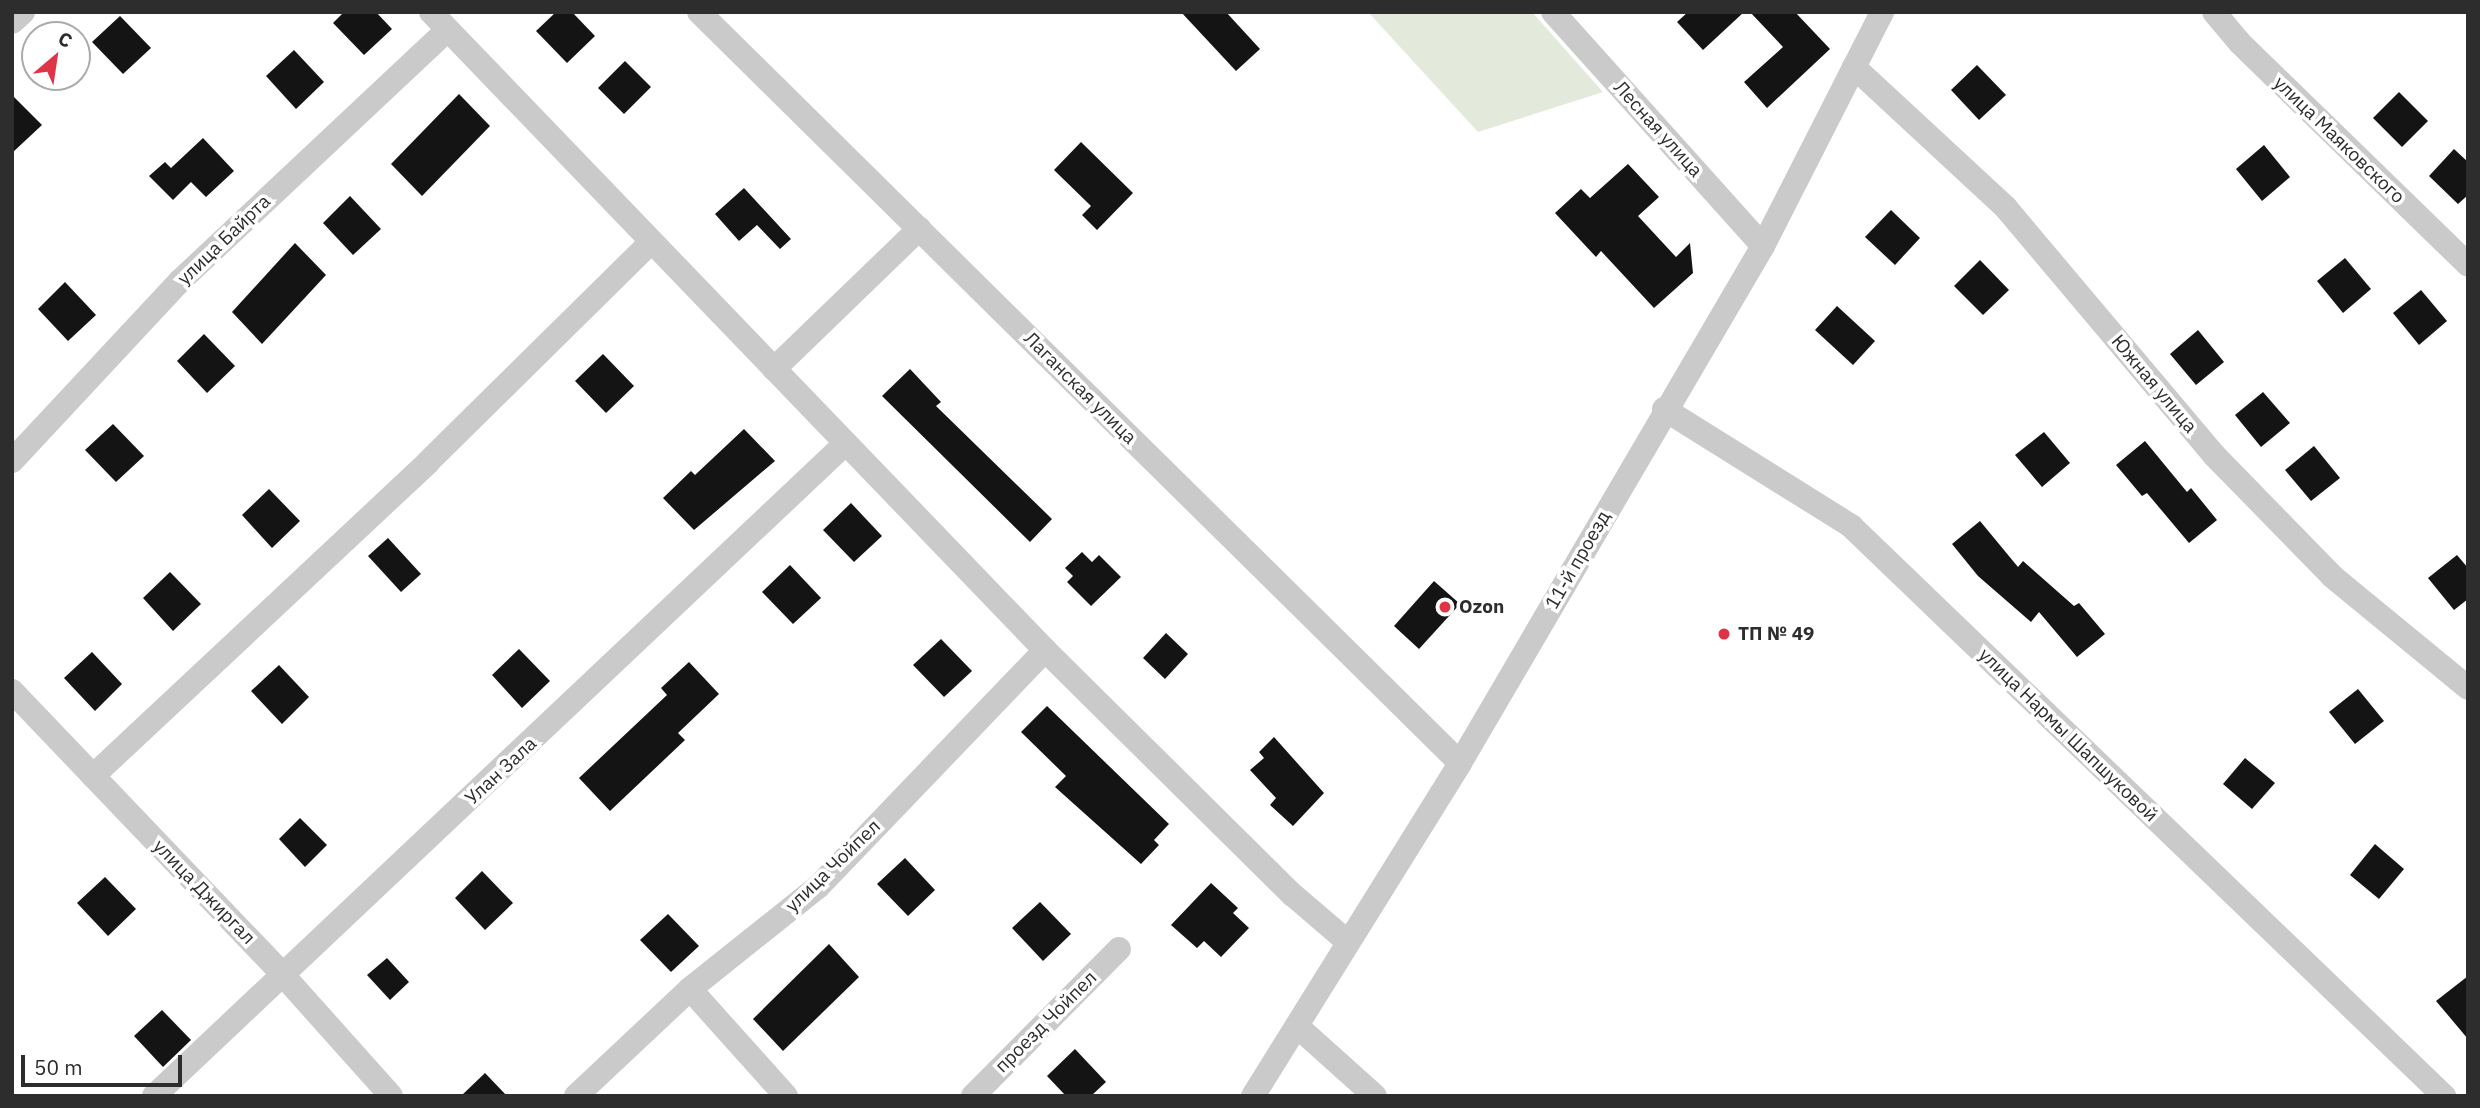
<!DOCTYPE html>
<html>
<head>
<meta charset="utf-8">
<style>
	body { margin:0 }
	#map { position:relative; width:2480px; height:1108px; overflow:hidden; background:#fff; font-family:"IBM Plex Sans",sans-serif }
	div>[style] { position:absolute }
	.green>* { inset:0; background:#e3eadb }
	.building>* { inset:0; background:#141414 }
	.minor>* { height:24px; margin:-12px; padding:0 12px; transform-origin:12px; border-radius:12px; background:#cacaca }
	.dots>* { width:19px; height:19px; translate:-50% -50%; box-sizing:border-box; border:4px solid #fff; border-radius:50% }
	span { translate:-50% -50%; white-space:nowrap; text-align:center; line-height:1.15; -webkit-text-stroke:7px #fff; paint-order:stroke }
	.street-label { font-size:19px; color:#2d2d2d }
	.poi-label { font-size:19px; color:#2d2d2d; font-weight:700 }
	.left { translate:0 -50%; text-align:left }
	.frame { position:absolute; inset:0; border:14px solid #2d2d2d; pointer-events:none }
	.north { position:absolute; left:21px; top:21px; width:70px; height:70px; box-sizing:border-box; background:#fff; border:2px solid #ababab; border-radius:50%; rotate:29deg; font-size:19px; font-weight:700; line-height:28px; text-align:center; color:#2d2d2d }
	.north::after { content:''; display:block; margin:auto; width:24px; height:32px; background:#df3446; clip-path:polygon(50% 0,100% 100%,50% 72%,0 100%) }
	.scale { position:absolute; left:21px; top:1055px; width:161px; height:32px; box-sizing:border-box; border:4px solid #2d2d2d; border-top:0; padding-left:9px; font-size:21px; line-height:24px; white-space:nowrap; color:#2d2d2d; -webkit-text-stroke:5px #fff; paint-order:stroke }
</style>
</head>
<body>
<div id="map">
	<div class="green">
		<div style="clip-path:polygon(1368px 12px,1532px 12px,1603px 92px,1478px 132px)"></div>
	</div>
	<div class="building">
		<div style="clip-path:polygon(344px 12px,376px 12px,392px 29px,364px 55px,333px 23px)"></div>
		<div style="clip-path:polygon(556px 12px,572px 12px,595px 36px,567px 63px,536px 31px)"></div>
		<div style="clip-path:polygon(1181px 12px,1226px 12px,1260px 49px,1236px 71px)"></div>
		<div style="clip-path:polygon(1688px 12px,1744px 12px,1703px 50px,1677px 22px)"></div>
		<div style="clip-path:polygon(1750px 12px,1795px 12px,1830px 49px,1767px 108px,1744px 82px,1783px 47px)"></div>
		<div style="clip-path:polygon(120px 16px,151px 48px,123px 74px,92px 42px)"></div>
		<div style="clip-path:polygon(294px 50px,324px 82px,296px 109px,266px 76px)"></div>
		<div style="clip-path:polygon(625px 61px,651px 87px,624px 114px,598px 88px)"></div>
		<div style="clip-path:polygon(1977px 65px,2006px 95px,1979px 120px,1951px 90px)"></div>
		<div style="clip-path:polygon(2399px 92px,2428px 121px,2402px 147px,2373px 118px)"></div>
		<div style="clip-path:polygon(459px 94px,490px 126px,422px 196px,391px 164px)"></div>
		<div style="clip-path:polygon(12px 95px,42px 125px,12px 153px)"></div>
		<div style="clip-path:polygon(203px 138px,234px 171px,206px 197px,191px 182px,173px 200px,149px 176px,165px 162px,171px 168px)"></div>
		<div style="clip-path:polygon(1081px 142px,1133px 193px,1097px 230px,1082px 215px,1091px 206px,1054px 170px)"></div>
		<div style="clip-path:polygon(2264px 145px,2290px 177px,2262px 201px,2236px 169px)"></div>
		<div style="clip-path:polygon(2454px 149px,2468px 162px,2468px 195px,2458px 204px,2429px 176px)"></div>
		<div style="clip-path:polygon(1628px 164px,1659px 197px,1638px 216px,1676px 257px,1690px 243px,1693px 273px,1654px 308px,1601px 251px,1596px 257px,1555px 213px,1581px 189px,1590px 198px)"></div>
		<div style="clip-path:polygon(744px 188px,791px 239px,780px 249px,757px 225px,739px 241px,715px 214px)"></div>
		<div style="clip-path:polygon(350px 196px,381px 229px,353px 255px,323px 223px)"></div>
		<div style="clip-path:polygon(1891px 210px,1920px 238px,1895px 265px,1865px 237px)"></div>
		<div style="clip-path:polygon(295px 243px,326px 275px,262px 344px,232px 312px)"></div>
		<div style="clip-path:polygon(2345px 258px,2371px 289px,2343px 313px,2317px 281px)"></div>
		<div style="clip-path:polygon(1980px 260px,2009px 290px,1983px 315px,1954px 286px)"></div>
		<div style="clip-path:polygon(65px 282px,96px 315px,68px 341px,38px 309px)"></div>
		<div style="clip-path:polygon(2421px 290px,2447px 321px,2419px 345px,2393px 313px)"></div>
		<div style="clip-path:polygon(1837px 306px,1875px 341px,1853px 365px,1815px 330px)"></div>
		<div style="clip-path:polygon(2198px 330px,2224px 362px,2196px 385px,2170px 354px)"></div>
		<div style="clip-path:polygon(204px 334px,235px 366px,207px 393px,177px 361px)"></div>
		<div style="clip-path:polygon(603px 354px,634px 386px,606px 413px,575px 381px)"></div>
		<div style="clip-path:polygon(910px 369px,941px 402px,936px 406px,1052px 519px,1030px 542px,882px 396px)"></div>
		<div style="clip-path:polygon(2263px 392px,2290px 423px,2261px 447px,2235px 415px)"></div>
		<div style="clip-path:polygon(113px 424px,144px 456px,116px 482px,85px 450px)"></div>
		<div style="clip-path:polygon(744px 429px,775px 461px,694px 530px,663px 498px,691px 471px,695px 475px)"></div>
		<div style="clip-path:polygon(2044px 432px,2070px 463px,2042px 487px,2015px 455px)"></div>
		<div style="clip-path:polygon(2145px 441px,2187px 492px,2191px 488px,2217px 520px,2189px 543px,2147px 493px,2142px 496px,2116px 465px)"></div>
		<div style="clip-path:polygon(2314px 446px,2340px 478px,2311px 501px,2285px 470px)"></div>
		<div style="clip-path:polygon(269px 489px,300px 521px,272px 548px,242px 515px)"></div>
		<div style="clip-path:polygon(851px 503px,882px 536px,854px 562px,823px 530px)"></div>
		<div style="clip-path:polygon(1980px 521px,2018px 567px,2023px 561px,2074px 606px,2079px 603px,2105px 634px,2077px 657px,2039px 612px,2031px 622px,1978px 576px,1952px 544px)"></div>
		<div style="clip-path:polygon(388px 538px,421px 574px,401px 592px,368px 556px)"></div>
		<div style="clip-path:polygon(1082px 552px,1092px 562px,1099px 555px,1121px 577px,1091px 606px,1067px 582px,1073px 576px,1065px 568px)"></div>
		<div style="clip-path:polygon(2457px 555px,2468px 568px,2468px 599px,2454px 610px,2428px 578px)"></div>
		<div style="clip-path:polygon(790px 565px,821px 598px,793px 624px,762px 592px)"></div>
		<div style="clip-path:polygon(170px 572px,201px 604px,173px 631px,143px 598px)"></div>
		<div style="clip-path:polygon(1434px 581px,1460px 604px,1419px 649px,1394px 626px)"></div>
		<div style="clip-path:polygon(1166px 633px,1188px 654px,1165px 679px,1143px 658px)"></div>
		<div style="clip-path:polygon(941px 639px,972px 671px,944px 697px,913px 665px)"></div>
		<div style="clip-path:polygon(519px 649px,550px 681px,522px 708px,492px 675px)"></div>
		<div style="clip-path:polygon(92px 652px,122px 684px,95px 711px,64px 678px)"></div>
		<div style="clip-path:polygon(689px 662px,719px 694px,678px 733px,685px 740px,610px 811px,579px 778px,667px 695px,661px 688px)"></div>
		<div style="clip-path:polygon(279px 665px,309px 697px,282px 724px,251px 691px)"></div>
		<div style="clip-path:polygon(2358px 689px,2384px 721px,2355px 744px,2329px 712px)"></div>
		<div style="clip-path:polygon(1047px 706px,1169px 824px,1154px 840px,1159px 845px,1141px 864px,1055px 787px,1066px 776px,1021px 732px)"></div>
		<div style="clip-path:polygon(1274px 737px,1324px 793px,1293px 826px,1270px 805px,1276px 798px,1250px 770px,1264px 758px,1259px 752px)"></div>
		<div style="clip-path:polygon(2245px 758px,2275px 783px,2252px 809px,2223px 784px)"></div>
		<div style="clip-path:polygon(300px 818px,327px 845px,305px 867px,279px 839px)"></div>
		<div style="clip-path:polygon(2375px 844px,2404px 869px,2379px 899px,2350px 875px)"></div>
		<div style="clip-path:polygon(905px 858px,935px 890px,908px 916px,877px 884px)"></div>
		<div style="clip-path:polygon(482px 871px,513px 903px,485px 930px,455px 898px)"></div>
		<div style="clip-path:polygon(105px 877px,136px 909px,108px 936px,77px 903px)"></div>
		<div style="clip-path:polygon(1211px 883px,1238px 908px,1233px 913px,1249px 928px,1221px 957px,1204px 941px,1197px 948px,1171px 925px)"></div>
		<div style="clip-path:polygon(1040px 902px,1071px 934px,1043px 961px,1012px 928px)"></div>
		<div style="clip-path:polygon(668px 914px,699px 946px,671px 972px,640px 940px)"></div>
		<div style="clip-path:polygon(829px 944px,859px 977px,783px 1051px,753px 1019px)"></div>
		<div style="clip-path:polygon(387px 958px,409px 982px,390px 1000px,367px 975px)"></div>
		<div style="clip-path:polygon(2468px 976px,2468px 1039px,2436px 1001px)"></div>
		<div style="clip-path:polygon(162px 1010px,191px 1040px,163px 1067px,134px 1036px)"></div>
		<div style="clip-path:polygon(1075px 1049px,1106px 1082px,1091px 1096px,1066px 1096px,1047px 1076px)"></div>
		<div style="clip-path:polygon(485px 1073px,507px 1096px,461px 1096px)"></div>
	</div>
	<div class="minor">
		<div style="left:431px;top:12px;width:885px;rotate:46.1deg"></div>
		<div style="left:1045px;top:650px;width:349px;rotate:44.7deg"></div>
		<div style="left:1293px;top:895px;width:72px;rotate:40.5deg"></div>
		<div style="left:699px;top:12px;width:1069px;rotate:44.62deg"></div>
		<div style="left:1553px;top:12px;width:314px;rotate:48.1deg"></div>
		<div style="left:2214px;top:12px;width:40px;rotate:50deg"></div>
		<div style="left:2240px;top:43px;width:318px;rotate:44.2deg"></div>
		<div style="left:12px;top:22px;width:15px;rotate:-42deg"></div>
		<div style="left:1854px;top:67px;width:207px;rotate:42.8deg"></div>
		<div style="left:2006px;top:208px;width:323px;rotate:49.9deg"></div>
		<div style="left:2214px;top:455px;width:170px;rotate:45.7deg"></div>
		<div style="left:2333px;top:577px;width:175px;rotate:39.4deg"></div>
		<div style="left:774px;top:369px;width:202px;rotate:-44deg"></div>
		<div style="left:1664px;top:409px;width:221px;rotate:32deg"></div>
		<div style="left:1851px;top:526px;width:823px;rotate:43.87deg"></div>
		<div style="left:12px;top:461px;width:246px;rotate:-47deg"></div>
		<div style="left:180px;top:281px;width:366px;rotate:-43.2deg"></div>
		<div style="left:12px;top:691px;width:393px;rotate:46.3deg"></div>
		<div style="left:283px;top:975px;width:162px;rotate:48.2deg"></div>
		<div style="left:93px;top:776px;width:459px;rotate:-43.1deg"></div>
		<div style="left:428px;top:462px;width:312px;rotate:-44.6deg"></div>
		<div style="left:690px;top:989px;width:144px;rotate:48.1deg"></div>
		<div style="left:1298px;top:1027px;width:103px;rotate:41.9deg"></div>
		<div style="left:154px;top:1096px;width:951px;rotate:-43.34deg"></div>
		<div style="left:576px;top:1096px;width:156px;rotate:-43.2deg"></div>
		<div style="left:690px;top:989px;width:164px;rotate:-38.6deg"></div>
		<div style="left:818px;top:887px;width:328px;rotate:-46.2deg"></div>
		<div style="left:973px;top:1096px;width:207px;rotate:-45.2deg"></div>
		<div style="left:1253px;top:1096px;width:392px;rotate:-58.1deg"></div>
		<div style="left:1460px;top:763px;width:599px;rotate:-59.63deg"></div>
		<div style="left:1763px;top:246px;width:263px;rotate:-63deg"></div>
	</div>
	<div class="dots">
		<div style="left:1445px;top:607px;background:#df3446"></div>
		<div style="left:1724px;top:634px;background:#df3446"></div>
	</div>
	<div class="street-label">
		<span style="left:1658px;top:129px;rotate:48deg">Лесная улица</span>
		<span style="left:2339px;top:140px;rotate:44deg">улица Маяковского</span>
		<span style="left:224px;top:240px;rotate:-44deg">улица Байрта</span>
		<span style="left:2154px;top:384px;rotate:50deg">Южная улица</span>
		<span style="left:1080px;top:388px;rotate:45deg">Лаганская улица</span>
		<span style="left:1578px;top:560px;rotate:-60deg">11-й проезд</span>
		<span style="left:2068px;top:735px;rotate:44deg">улица Нармы Шапшуковой</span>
		<span style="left:501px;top:771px;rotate:-43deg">Улан Зала</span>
		<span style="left:833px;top:866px;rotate:-44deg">улица Чойпел</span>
		<span style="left:204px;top:892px;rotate:46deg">улица Джиргал</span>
		<span style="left:1046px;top:1022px;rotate:-45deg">проезд Чойпел</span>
	</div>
	<div class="poi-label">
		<span class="left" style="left:1459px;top:607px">Ozon</span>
		<span class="left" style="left:1738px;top:634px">ТП № 49</span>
	</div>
	<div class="frame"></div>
	<div class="north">С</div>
	<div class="scale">50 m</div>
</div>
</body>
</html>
